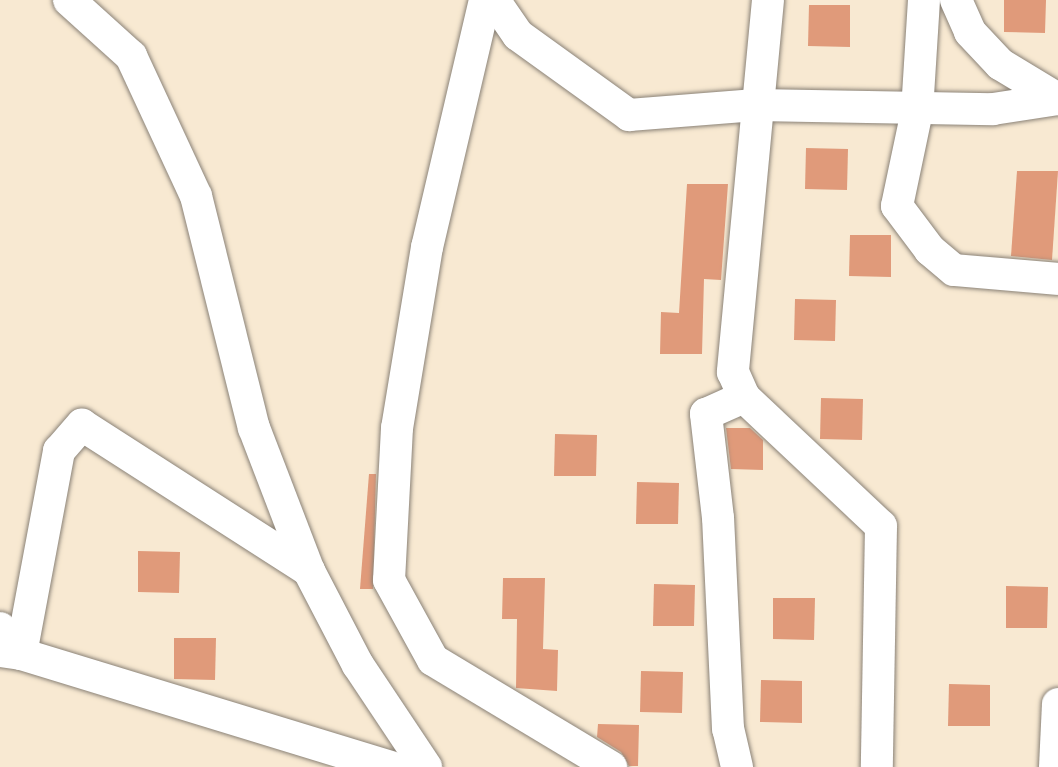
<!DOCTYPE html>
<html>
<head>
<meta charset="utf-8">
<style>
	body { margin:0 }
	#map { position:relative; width:1058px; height:767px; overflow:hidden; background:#f8e9d2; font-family:"Gentium Book Plus",serif }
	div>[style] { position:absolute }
	.building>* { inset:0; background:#e09a7a }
	.roads { filter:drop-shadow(0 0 2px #8a8277) drop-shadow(0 0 2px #8a8277) }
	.minor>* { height:32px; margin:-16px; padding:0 16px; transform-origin:16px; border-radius:16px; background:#fff }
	span { translate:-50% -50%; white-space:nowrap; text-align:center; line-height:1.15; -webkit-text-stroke:5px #fcf5e5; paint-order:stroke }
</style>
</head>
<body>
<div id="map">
	<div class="building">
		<div style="clip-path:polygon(1004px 0,1046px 0,1045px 33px,1004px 32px)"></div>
		<div style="clip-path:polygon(809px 5px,850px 5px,850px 47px,808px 46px)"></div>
		<div style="clip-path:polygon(806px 148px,848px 149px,847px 190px,805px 189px)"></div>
		<div style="clip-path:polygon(1017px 171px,1058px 171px,1052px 260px,1011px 256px)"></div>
		<div style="clip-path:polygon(687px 184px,728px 184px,721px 280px,704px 279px,702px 354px,660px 354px,661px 312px,679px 313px)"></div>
		<div style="clip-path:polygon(850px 235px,891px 235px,891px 277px,849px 276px)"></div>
		<div style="clip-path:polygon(795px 299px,836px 300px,835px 341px,794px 340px)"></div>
		<div style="clip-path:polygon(821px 398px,863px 399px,862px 440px,820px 439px)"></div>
		<div style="clip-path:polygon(726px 428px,750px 428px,763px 440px,763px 470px,731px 469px)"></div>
		<div style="clip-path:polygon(555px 434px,597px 435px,596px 476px,554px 476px)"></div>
		<div style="clip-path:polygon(369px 474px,376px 474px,373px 589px,360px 589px)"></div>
		<div style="clip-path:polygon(637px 482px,679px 483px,678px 524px,636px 524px)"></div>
		<div style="clip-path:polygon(138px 551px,180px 552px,179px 593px,138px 592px)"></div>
		<div style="clip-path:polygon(503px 578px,545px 578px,543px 649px,558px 650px,557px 691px,516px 688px,517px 619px,502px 619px)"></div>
		<div style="clip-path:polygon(654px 584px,695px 585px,694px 626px,653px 626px)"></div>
		<div style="clip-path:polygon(1006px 586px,1048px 587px,1047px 628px,1006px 628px)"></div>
		<div style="clip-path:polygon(773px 598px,815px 598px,814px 640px,773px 639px)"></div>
		<div style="clip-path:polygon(174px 638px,216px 638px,215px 680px,174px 679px)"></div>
		<div style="clip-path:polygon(641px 671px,683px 672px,682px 713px,640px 712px)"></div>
		<div style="clip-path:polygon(761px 680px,802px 681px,802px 723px,760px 722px)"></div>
		<div style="clip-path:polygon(949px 684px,990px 685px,990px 726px,948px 726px)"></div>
		<div style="clip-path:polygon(598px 724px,639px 725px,638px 766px,629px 766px,621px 752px,597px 737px)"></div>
	</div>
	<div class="roads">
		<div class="minor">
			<div style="left:69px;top:0;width:84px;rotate:42.1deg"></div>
			<div style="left:131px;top:56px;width:154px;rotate:65.1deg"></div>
			<div style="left:196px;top:196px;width:239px;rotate:76deg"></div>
			<div style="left:254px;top:428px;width:153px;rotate:69deg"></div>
			<div style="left:485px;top:0;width:254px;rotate:103.2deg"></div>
			<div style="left:427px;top:247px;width:183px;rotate:99.4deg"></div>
			<div style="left:397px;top:428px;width:152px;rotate:93deg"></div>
			<div style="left:389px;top:580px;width:91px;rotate:61.2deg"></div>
			<div style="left:433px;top:660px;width:208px;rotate:31deg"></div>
			<div style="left:494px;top:0;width:42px;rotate:55.6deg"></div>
			<div style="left:518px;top:35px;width:137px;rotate:35.8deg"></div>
			<div style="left:629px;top:115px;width:127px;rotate:-4.5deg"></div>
			<div style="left:756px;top:105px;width:237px;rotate:1deg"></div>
			<div style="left:993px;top:109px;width:66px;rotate:-8.7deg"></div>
			<div style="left:768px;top:0;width:374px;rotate:95.4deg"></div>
			<div style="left:733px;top:372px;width:27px;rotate:66deg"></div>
			<div style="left:744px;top:397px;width:188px;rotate:43.3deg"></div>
			<div style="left:881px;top:526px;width:241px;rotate:91deg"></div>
			<div style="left:924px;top:0;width:111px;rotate:93.6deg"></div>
			<div style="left:917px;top:111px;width:97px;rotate:101.9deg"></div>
			<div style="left:897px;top:206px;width:55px;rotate:53.1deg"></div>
			<div style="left:930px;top:250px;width:31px;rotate:40deg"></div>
			<div style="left:954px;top:270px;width:104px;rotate:4.9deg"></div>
			<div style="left:956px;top:0;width:35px;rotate:66deg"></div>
			<div style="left:970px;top:32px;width:44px;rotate:46.8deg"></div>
			<div style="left:1000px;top:64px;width:68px;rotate:31.1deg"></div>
			<div style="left:0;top:628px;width:33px;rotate:51deg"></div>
			<div style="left:21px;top:654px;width:387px;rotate:17deg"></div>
			<div style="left:0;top:651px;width:21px;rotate:8deg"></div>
			<div style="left:21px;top:654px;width:207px;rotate:-79.4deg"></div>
			<div style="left:59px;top:451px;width:35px;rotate:-49deg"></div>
			<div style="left:82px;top:425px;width:270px;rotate:32.7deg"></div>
			<div style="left:309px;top:571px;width:106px;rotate:62.5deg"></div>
			<div style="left:358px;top:665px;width:123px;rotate:56.3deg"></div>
			<div style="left:737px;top:767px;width:39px;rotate:-103deg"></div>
			<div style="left:728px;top:729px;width:211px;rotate:-92.7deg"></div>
			<div style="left:718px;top:518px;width:105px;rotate:-96.6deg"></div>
			<div style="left:706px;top:414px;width:42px;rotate:-24.1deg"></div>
			<div style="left:1055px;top:767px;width:63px;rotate:-87.3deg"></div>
		</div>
	</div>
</div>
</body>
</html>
